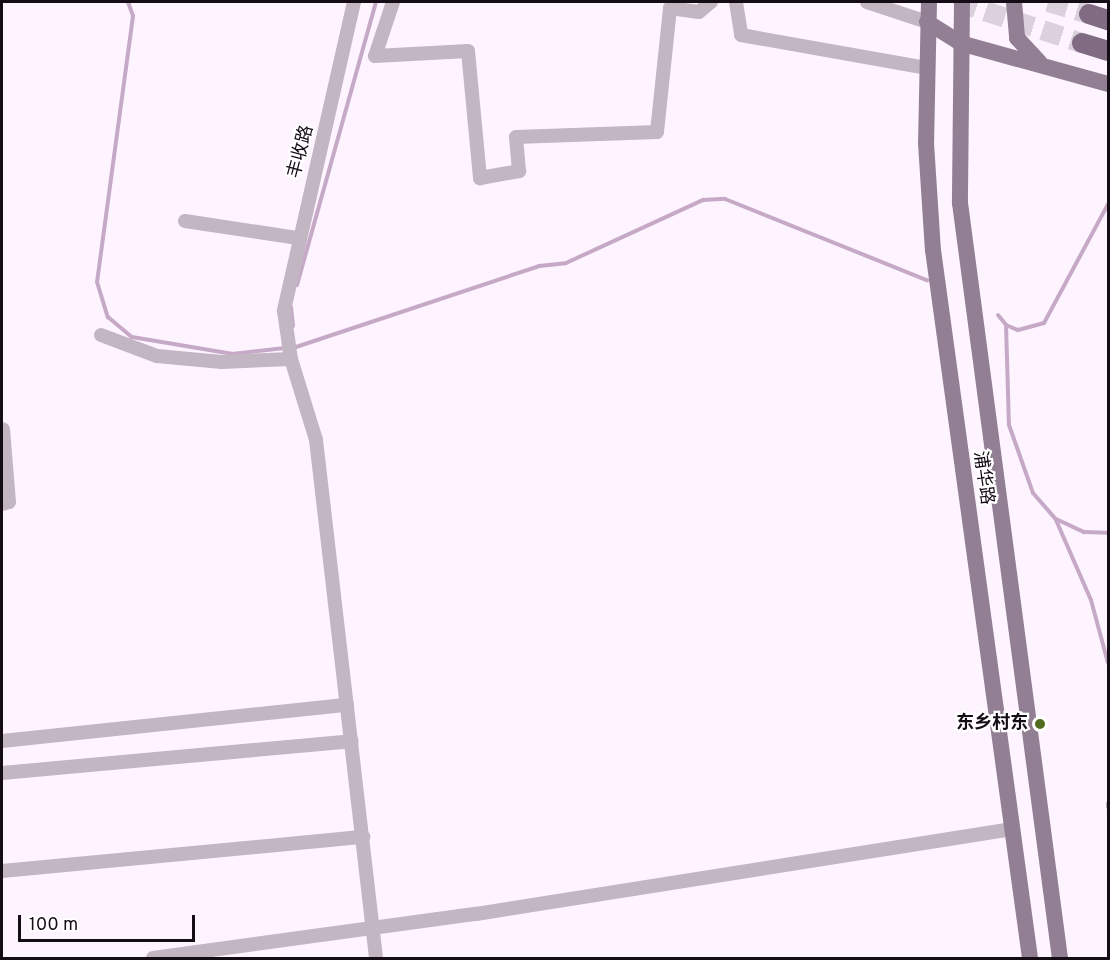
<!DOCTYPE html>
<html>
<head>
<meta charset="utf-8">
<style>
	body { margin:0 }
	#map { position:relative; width:1110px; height:960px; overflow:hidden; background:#fef4ff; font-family:Overpass,"Noto Sans SC",sans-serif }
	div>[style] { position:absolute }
	.stream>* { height:4px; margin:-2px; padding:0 2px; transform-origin:2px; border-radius:2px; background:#c6a9c7 }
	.highway-tunnel>* { height:20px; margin-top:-10px; transform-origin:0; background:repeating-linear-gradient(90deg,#dbd1dc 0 20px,transparent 0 30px) }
	.minor>* { height:14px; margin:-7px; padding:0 7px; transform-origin:7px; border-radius:7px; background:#c1b6c2 }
	.major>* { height:16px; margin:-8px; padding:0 8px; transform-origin:8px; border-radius:8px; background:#927f93 }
	.highway>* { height:20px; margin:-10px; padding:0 10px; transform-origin:10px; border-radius:10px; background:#816b82 }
	.dots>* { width:16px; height:16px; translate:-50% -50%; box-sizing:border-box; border:3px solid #fff; border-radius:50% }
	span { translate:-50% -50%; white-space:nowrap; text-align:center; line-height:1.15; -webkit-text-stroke:4.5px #fff; paint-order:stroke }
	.street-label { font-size:18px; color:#150d16 }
	.poi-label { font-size:18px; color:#150d16; font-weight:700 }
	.right { translate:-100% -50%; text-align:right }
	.frame { position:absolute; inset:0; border:3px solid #150d16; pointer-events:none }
	.scale { position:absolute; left:18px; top:915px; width:177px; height:27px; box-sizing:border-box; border:3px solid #150d16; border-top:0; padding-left:8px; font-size:18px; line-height:21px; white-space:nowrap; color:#150d16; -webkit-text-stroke:4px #fff; paint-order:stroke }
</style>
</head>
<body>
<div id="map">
	<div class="stream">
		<div style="left:128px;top:2px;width:15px;rotate:70deg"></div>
		<div style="left:133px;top:16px;width:268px;rotate:97.7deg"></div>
		<div style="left:97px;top:282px;width:37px;rotate:73deg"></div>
		<div style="left:108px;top:317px;width:31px;rotate:40deg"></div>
		<div style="left:132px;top:337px;width:101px;rotate:9.6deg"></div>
		<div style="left:232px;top:354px;width:53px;rotate:-6.5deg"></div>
		<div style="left:297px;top:285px;width:294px;rotate:-74.4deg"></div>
		<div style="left:291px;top:307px;width:19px;rotate:84deg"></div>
		<div style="left:998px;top:315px;width:13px;rotate:51deg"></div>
		<div style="left:1006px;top:325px;width:100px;rotate:88.3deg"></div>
		<div style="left:1009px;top:425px;width:72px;rotate:70.6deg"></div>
		<div style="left:1033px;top:493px;width:35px;rotate:49deg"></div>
		<div style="left:1056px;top:519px;width:31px;rotate:25deg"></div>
		<div style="left:1084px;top:532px;width:24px;rotate:2deg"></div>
		<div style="left:1006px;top:325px;width:13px;rotate:23deg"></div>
		<div style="left:1018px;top:330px;width:27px;rotate:-15deg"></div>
		<div style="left:1044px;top:323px;width:135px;rotate:-61.7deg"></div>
		<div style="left:293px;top:348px;width:259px;rotate:-18.4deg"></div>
		<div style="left:539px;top:266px;width:27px;rotate:-6deg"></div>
		<div style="left:566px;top:263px;width:151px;rotate:-24.7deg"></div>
		<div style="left:703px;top:200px;width:22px;rotate:-3deg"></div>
		<div style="left:725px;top:199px;width:218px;rotate:21.9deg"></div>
		<div style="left:1056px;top:520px;width:87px;rotate:66.4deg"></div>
		<div style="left:1091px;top:600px;width:65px;rotate:74.9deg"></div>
		<div style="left:1108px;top:803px;width:4px;rotate:90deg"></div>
	</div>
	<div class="highway-tunnel">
		<div style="left:957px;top:2px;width:132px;rotate:18.2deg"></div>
		<div style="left:1048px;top:2px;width:43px;rotate:16.3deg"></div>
	</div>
	<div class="minor">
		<div style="left:354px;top:2px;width:317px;rotate:102.8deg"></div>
		<div style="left:284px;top:311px;width:49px;rotate:81.7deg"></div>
		<div style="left:291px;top:359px;width:85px;rotate:72.8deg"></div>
		<div style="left:316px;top:440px;width:521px;rotate:83.39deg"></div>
		<div style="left:393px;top:2px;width:57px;rotate:108.4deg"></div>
		<div style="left:375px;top:56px;width:93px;rotate:-3.1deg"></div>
		<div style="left:468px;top:51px;width:128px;rotate:84.6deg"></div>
		<div style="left:480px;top:178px;width:40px;rotate:-10deg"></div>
		<div style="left:519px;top:171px;width:34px;rotate:-95deg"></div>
		<div style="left:516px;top:137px;width:141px;rotate:-2deg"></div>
		<div style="left:657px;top:132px;width:125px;rotate:-84deg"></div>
		<div style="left:670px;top:8px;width:29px;rotate:8deg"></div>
		<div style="left:699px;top:12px;width:16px;rotate:-40deg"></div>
		<div style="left:736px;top:2px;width:33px;rotate:81deg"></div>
		<div style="left:741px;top:35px;width:188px;rotate:10.1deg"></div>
		<div style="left:867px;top:2px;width:63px;rotate:18.4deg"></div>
		<div style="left:185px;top:221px;width:113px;rotate:8.6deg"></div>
		<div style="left:101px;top:335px;width:60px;rotate:20.6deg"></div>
		<div style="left:157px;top:356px;width:65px;rotate:5.3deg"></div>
		<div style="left:222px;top:362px;width:69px;rotate:-2.5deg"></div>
		<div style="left:2px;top:504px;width:7px;rotate:-16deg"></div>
		<div style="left:9px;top:502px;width:73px;rotate:-94.7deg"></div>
		<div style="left:2px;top:741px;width:347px;rotate:-6deg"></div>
		<div style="left:2px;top:773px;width:351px;rotate:-5.2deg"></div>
		<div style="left:2px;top:871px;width:363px;rotate:-5.4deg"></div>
		<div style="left:153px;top:958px;width:326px;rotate:-7.8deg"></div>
		<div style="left:476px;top:914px;width:543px;rotate:-9.01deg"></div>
	</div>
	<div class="major">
		<div style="left:929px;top:2px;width:141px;rotate:91.2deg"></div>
		<div style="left:926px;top:143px;width:107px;rotate:86.3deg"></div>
		<div style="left:933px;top:250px;width:715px;rotate:82.2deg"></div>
		<div style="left:962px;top:2px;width:201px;rotate:90.6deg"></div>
		<div style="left:960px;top:203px;width:762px;rotate:82.46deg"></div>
		<div style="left:1014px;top:2px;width:36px;rotate:85deg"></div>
		<div style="left:1017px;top:38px;width:33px;rotate:47deg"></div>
		<div style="left:927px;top:22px;width:39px;rotate:32deg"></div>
		<div style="left:960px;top:43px;width:154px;rotate:15.5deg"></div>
	</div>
	<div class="highway">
		<div style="left:1089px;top:14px;width:20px;rotate:18deg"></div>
		<div style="left:1082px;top:43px;width:27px;rotate:17deg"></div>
	</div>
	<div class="dots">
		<div style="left:1040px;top:724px;background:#516c1f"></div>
	</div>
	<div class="street-label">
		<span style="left:302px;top:152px;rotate:-75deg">丰收路</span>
		<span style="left:982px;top:478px;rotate:82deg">浦华路</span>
	</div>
	<div class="poi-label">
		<span class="right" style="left:1028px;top:724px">东乡村东</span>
	</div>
	<div class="frame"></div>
	<div class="scale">100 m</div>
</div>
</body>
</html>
